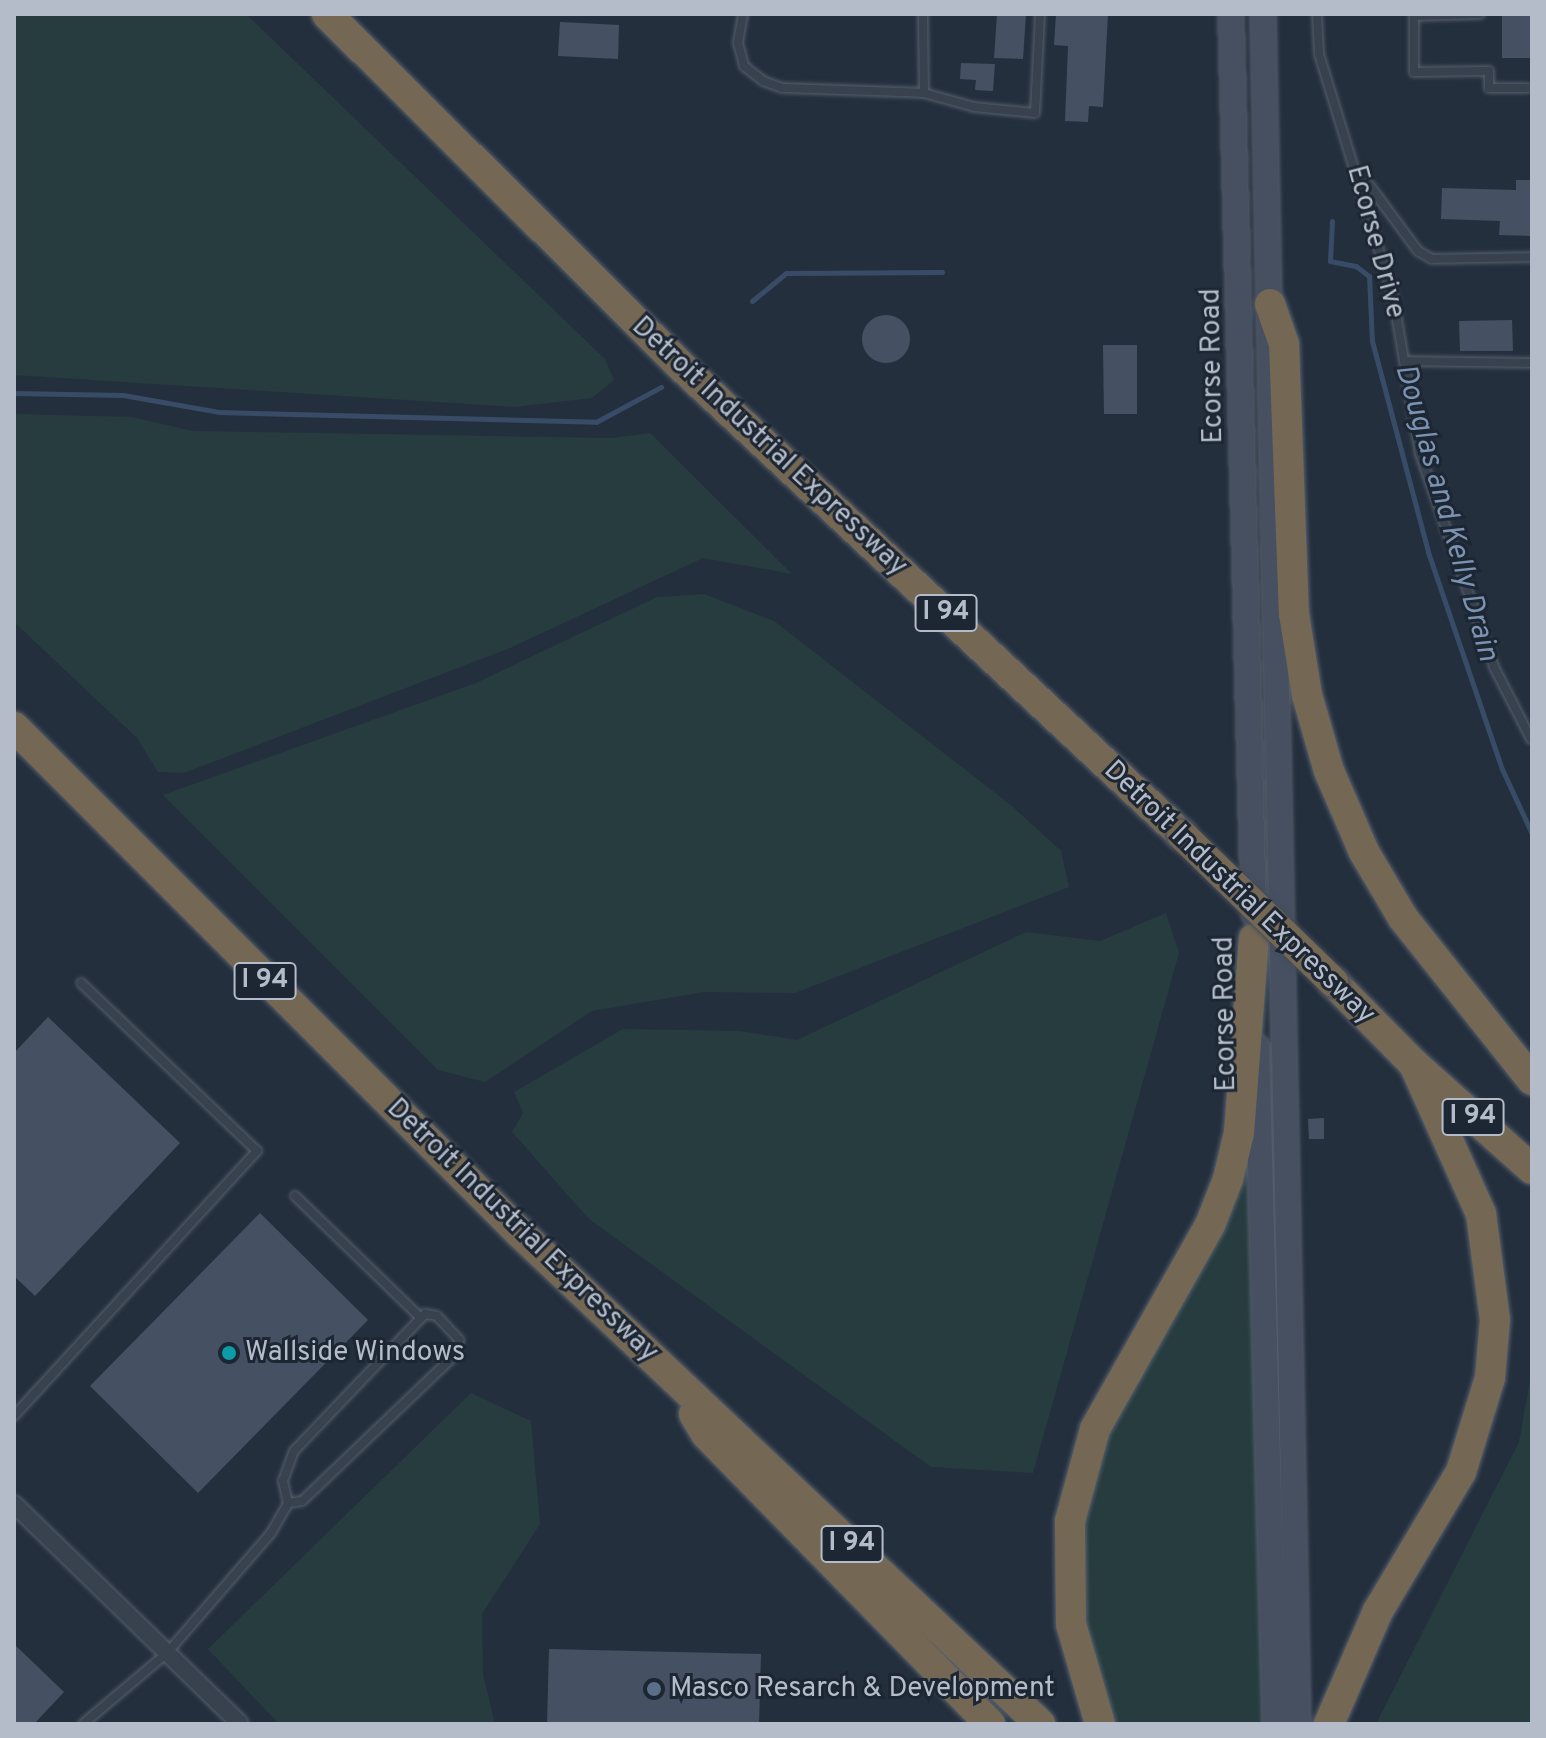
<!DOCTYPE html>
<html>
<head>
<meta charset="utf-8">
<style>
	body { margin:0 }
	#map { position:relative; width:1546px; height:1738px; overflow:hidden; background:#242f3e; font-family:Overpass,sans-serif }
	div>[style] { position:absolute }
	.green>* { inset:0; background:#263c3f }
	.stream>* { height:5px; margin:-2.5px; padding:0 2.5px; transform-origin:2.5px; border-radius:2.5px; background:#394c67 }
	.building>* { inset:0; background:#455162 }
	.round { border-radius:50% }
	.roads { filter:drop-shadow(0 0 2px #565f6c) drop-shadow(0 0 2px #565f6c) }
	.service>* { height:8px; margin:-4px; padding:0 4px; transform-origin:4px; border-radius:4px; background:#38414e }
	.minor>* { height:16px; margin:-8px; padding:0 8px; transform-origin:8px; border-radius:8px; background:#38414e }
	.secondary>* { height:24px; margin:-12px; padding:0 12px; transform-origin:12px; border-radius:12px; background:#465061 }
	.motorway>* { height:30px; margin:-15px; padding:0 15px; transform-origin:15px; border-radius:15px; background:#746855 }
	.bridges { filter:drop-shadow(0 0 2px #434c59) drop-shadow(0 0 2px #434c59) }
	.motorway-bridge>* { height:30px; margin:-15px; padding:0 15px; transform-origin:15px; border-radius:15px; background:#746855 }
	.dots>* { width:22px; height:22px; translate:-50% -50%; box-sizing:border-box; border:4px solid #1d2633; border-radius:50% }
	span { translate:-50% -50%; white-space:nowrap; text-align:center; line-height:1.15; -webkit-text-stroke:6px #1d2633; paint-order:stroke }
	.shield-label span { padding:2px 6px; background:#1d2633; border:2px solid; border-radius:6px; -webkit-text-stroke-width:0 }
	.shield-label { font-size:26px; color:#b4bcc9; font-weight:700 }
	.street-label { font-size:28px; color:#b4bcc9 }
	.poi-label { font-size:28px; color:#b4bcc9 }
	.left { translate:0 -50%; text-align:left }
	.water-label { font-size:30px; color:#7c92b1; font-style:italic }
	.frame { position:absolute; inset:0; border:16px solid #b4bcc9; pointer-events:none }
</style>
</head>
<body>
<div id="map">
	<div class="green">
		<div style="clip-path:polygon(14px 14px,246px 14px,605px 359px,614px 380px,592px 398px,514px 407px,14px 375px)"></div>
		<div style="clip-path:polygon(14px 414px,132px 417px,192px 431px,611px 438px,650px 433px,792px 574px,703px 558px,510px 648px,184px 773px,158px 772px,137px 738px,14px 622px)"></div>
		<div style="clip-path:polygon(704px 594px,774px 621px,1012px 806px,1061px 851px,1069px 887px,795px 993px,704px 992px,592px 1011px,485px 1082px,438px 1070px,163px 795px,476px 683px,657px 597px)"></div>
		<div style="clip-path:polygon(1166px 913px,1179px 953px,1033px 1473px,931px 1467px,589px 1219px,512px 1132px,523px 1113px,514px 1092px,623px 1029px,740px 1031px,797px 1040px,1026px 932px,1100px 941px)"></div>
		<div style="clip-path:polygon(1244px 1166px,1250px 1166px,1266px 1724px,1114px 1724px,1080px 1611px,1082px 1517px,1102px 1445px)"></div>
		<div style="clip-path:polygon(1532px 1369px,1532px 1724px,1376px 1724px,1519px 1442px)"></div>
		<div style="clip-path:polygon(471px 1393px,531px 1421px,540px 1524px,482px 1614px,483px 1674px,495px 1724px,279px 1724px,208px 1649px)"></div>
	</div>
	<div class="stream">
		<div style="left:1332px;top:221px;width:40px;rotate:92.9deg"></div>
		<div style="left:1330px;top:261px;width:26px;rotate:11deg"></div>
		<div style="left:1356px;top:266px;width:16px;rotate:38deg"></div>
		<div style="left:1369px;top:276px;width:65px;rotate:87.4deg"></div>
		<div style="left:1372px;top:341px;width:218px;rotate:75.1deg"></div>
		<div style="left:1428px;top:552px;width:229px;rotate:71.2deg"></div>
		<div style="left:1502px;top:769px;width:72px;rotate:65.2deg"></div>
		<div style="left:752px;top:301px;width:44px;rotate:-39.5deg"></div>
		<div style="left:786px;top:273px;width:156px;rotate:-0.4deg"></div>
		<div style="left:14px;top:393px;width:109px;rotate:1.1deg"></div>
		<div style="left:123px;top:395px;width:97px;rotate:10deg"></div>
		<div style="left:219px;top:412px;width:377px;rotate:1.5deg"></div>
		<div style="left:596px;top:422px;width:74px;rotate:-28.3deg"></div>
	</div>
	<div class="building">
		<div style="clip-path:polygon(997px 14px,1026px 14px,1023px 59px,994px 58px)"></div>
		<div style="clip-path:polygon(1056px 14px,1108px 14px,1103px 107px,1089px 106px,1088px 122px,1065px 121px,1068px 46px,1054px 45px)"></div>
		<div style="clip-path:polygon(1502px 14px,1532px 14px,1532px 58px,1502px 58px)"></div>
		<div style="clip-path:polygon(560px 22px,619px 25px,618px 59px,558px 56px)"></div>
		<div style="clip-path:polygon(961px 63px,995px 64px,993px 91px,975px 90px,976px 80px,960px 79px)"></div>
		<div style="clip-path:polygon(1516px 180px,1532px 180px,1532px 236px,1499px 235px,1500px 221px,1441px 219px,1442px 188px,1516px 190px)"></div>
		<div class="round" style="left:862px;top:315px;width:48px;height:48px"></div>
		<div style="clip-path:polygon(1512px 320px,1513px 351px,1460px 351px,1459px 321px)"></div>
		<div style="clip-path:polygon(1103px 345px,1137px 345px,1137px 414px,1104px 414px)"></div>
		<div style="clip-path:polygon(48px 1017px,180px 1143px,35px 1296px,14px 1276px,14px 1053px)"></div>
		<div style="clip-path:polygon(1324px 1118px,1324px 1139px,1309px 1139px,1308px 1119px)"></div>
		<div style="clip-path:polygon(260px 1213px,368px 1320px,198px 1493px,90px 1386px)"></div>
		<div style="clip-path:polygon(14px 1644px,64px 1692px,34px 1724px,14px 1724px)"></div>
		<div style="clip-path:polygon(549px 1649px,761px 1654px,759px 1724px,547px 1724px)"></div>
	</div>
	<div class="roads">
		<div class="service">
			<div style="left:743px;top:14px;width:29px;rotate:100deg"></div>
			<div style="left:738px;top:43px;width:24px;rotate:75deg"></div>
			<div style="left:744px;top:66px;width:24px;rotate:38deg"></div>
			<div style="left:763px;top:81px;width:20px;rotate:20deg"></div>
			<div style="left:782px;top:88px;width:142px;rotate:2deg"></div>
			<div style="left:923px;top:14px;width:79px;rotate:89.3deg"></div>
			<div style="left:924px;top:93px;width:52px;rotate:15.6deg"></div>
			<div style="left:974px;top:107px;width:61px;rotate:5.6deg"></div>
			<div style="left:1035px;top:113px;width:99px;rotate:-87.1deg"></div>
			<div style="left:1317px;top:14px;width:40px;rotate:87.1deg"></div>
			<div style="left:1319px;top:54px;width:253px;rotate:73deg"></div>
			<div style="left:1393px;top:296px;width:160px;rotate:80.3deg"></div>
			<div style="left:1420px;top:454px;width:225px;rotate:70.8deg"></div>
			<div style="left:1494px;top:667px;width:81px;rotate:62.8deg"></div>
			<div style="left:1480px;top:14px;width:66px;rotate:178.3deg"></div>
			<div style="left:1414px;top:16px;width:56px;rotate:90deg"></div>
			<div style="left:1414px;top:72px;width:75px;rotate:-0.8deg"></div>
			<div style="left:1489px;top:71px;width:17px;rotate:90deg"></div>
			<div style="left:1489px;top:88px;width:38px"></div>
			<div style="left:1361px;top:174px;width:96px;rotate:53.5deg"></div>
			<div style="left:1418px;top:251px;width:16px;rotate:30deg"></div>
			<div style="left:1432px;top:259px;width:100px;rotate:-1.1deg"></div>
			<div style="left:1404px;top:361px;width:128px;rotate:0.9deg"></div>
			<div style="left:295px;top:1196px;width:175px;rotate:44.1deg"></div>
			<div style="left:14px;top:1416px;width:360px;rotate:-47.5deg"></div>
			<div style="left:257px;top:1151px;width:243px;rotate:-136.3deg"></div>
			<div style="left:83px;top:1724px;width:110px;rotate:-40.2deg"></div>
			<div style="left:167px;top:1653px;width:159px;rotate:-49.1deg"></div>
			<div style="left:271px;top:1533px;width:34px;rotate:-60deg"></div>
			<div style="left:288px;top:1503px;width:23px;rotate:-103deg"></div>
			<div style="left:283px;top:1481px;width:32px;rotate:-70deg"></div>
			<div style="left:294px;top:1451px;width:190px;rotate:-46.3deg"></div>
			<div style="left:425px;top:1314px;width:12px;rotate:9deg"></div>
			<div style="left:437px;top:1316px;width:33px;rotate:47deg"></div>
			<div style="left:459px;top:1340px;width:13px;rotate:99deg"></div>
			<div style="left:457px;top:1353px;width:214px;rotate:136.3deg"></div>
			<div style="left:302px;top:1501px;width:14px;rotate:172deg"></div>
		</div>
		<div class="minor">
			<div style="left:14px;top:1504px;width:315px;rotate:44.2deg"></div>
		</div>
		<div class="secondary">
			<div style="left:1231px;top:14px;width:900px;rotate:88.54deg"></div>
			<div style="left:1263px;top:14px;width:1710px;rotate:88.83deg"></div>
			<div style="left:1257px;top:1047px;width:677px;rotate:88.48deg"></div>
		</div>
		<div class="motorway">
			<div style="left:327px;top:14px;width:502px;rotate:44.84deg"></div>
			<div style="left:683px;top:368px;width:683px;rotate:43.1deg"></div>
			<div style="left:1270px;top:304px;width:42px;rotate:70.7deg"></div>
			<div style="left:1284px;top:344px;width:270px;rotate:87.9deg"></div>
			<div style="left:1294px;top:614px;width:82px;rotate:80.9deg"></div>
			<div style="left:1307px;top:695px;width:79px;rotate:73.9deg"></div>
			<div style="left:1329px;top:771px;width:88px;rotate:66.6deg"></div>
			<div style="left:1364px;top:852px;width:77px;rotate:59.4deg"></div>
			<div style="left:1403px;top:918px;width:207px;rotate:51.5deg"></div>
			<div style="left:14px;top:727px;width:714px;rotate:45deg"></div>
			<div style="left:519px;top:1232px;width:717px;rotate:43.36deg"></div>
			<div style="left:1333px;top:982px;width:115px;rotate:45.4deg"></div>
			<div style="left:1414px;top:1064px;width:158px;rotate:41.7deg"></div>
			<div style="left:694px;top:1414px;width:23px;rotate:59deg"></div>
			<div style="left:706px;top:1434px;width:406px;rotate:45.6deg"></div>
			<div style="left:1100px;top:1724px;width:104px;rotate:-106.2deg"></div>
			<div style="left:1071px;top:1624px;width:103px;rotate:-90.6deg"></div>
			<div style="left:1070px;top:1521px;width:95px;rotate:-74.8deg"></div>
			<div style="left:1095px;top:1429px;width:234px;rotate:-60.6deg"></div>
			<div style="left:1210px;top:1225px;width:49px;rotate:-68.6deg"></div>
			<div style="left:1228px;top:1179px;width:47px;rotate:-76.6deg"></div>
			<div style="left:1239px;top:1133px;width:195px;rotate:-85.6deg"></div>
			<div style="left:1329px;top:1724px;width:123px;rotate:-66.6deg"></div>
			<div style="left:1378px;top:1611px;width:162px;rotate:-59.2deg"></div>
			<div style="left:1461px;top:1472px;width:98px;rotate:-72.9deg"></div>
			<div style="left:1490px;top:1378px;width:58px;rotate:-85.1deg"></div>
			<div style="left:1495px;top:1320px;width:107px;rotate:-97.5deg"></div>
			<div style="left:1481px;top:1214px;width:164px;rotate:-114.1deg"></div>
		</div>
	</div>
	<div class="bridges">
		<div class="motorway-bridge">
			<div style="left:1182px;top:835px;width:211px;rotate:44.2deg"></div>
		</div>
	</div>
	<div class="dots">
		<div style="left:229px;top:1353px;background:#0f9aa8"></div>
		<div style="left:654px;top:1689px;background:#5c6f8a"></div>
	</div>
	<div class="shield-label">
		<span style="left:946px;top:613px">I 94</span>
		<span style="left:265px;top:981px">I 94</span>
		<span style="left:1473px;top:1117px">I 94</span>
		<span style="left:852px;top:1544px">I 94</span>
	</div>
	<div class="street-label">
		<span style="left:1375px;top:242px;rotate:75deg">Ecorse Drive</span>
		<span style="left:1213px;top:366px;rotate:-91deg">Ecorse Road</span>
		<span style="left:769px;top:447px;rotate:43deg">Detroit Industrial Expressway</span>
		<span style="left:1239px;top:893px;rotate:44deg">Detroit Industrial Expressway</span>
		<span style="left:1226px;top:1014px;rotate:-91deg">Ecorse Road</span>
		<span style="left:522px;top:1231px;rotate:44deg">Detroit Industrial Expressway</span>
	</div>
	<div class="poi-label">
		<span class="left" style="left:245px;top:1353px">Wallside Windows</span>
		<span class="left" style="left:670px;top:1689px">Masco Resarch &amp; Development</span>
	</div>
	<div class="water-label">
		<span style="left:1445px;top:513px;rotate:74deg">Douglas and Kelly Drain</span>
	</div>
	<div class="frame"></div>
</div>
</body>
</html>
